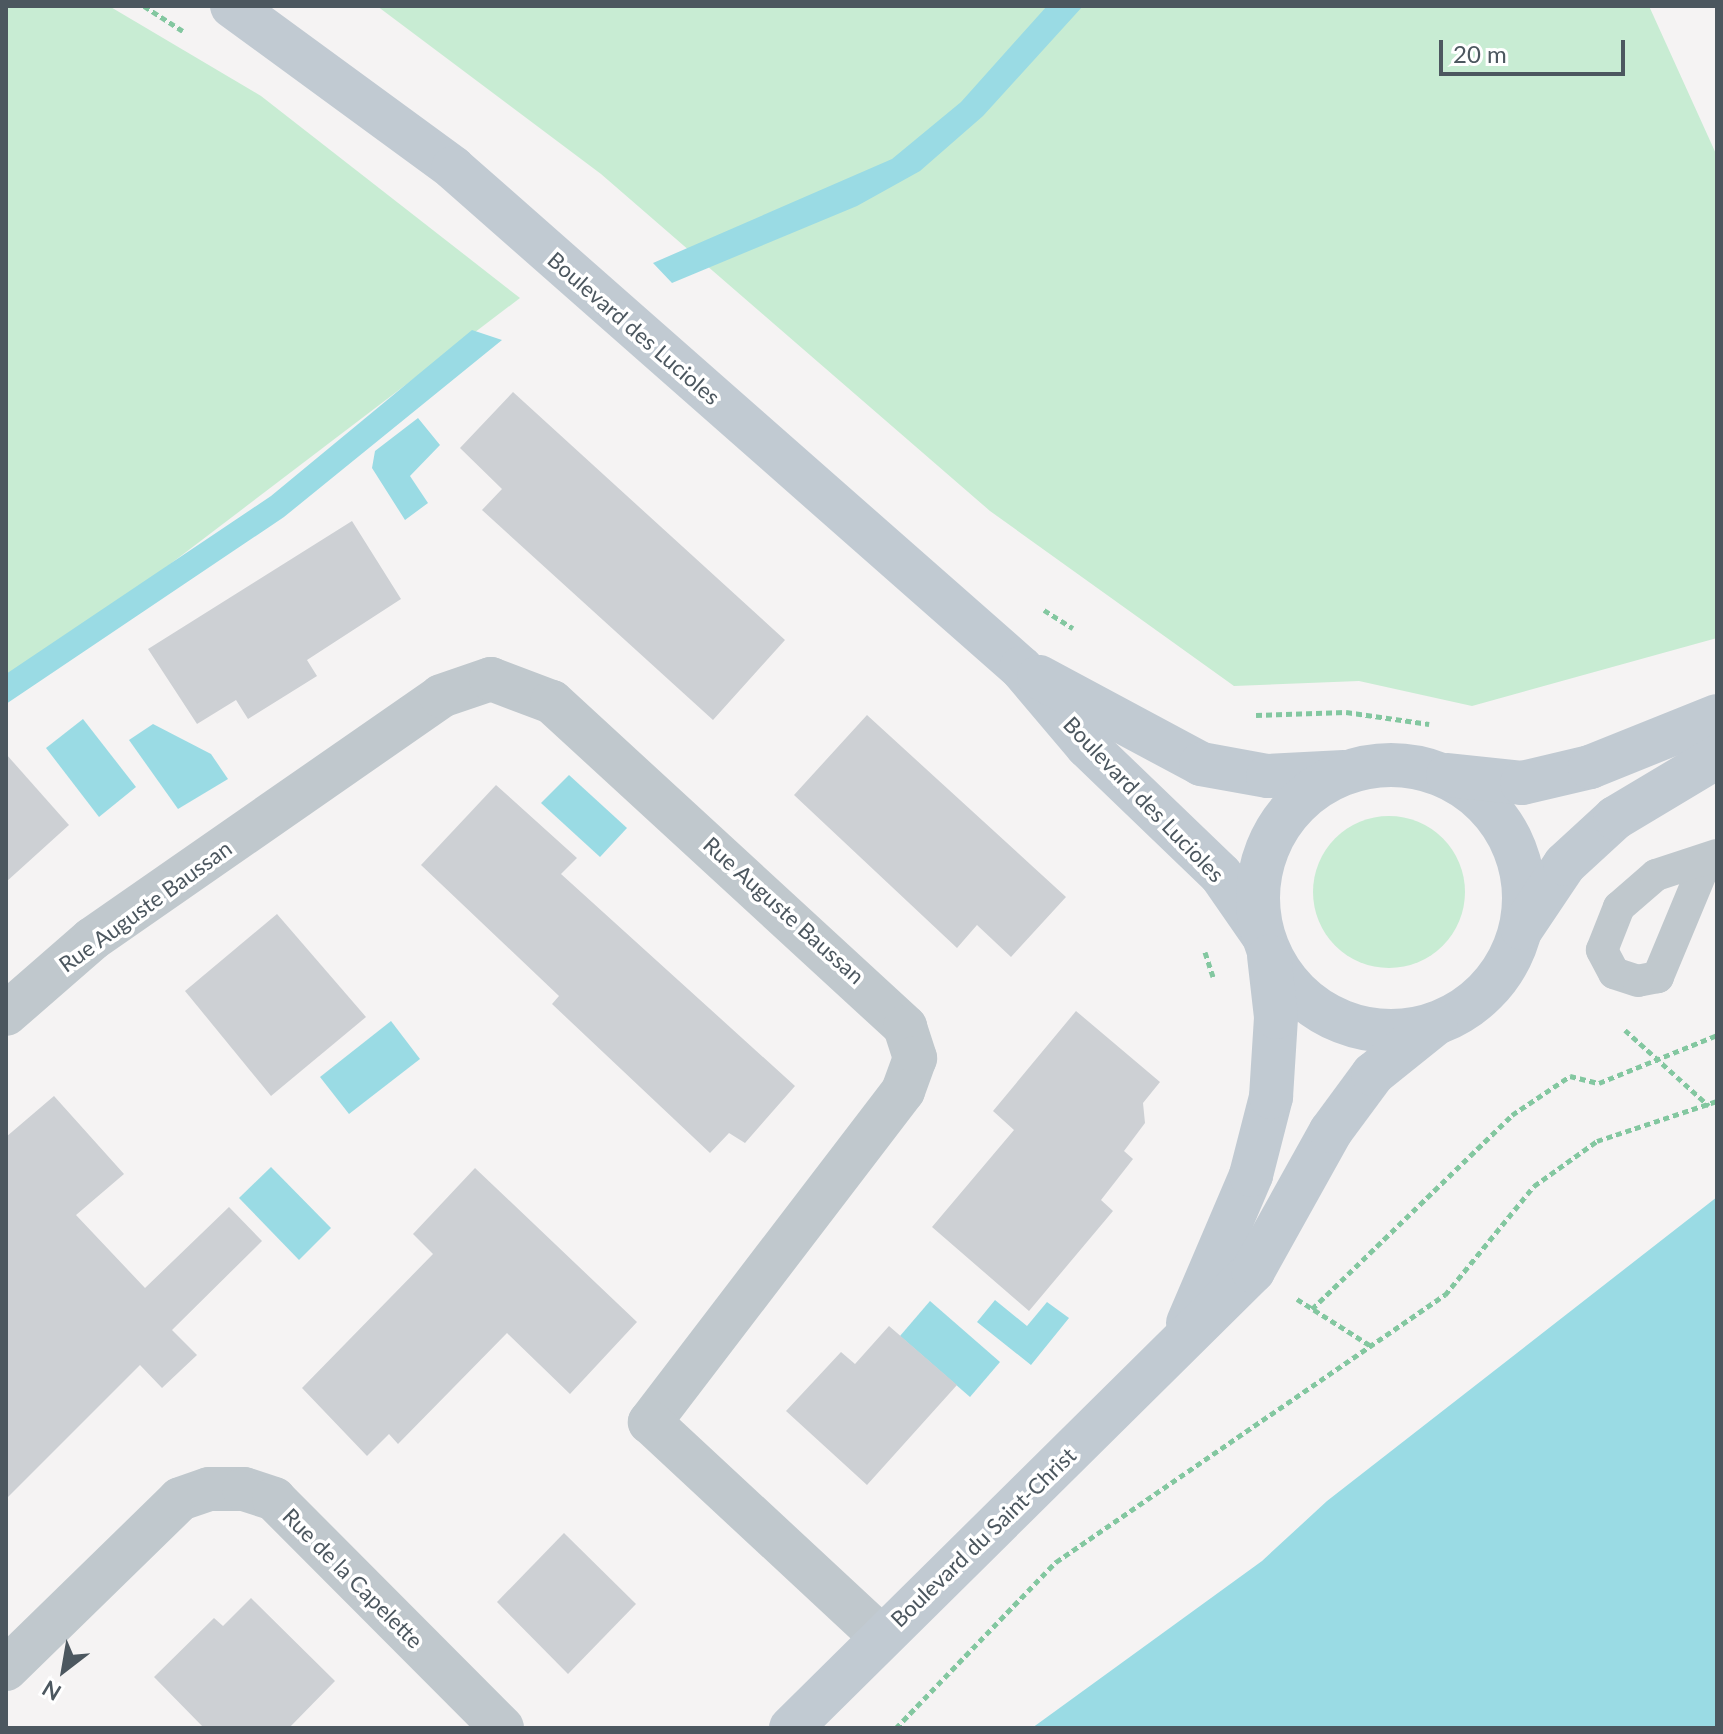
<!DOCTYPE html>
<html>
<head>
<meta charset="utf-8">
<style>
	body { margin:0 }
	#map { position:relative; width:1723px; height:1734px; overflow:hidden; background:#f5f3f3; font-family:Lato,sans-serif }
	div>[style] { position:absolute }
	.green>* { inset:0; background:#c8ecd3 }
	.round { border-radius:50% }
	.water>* { inset:0; background:#9adbe4 }
	.building>* { inset:0; background:#cdd0d4 }
	.path>* { height:5px; margin-top:-2.5px; transform-origin:0; background:repeating-linear-gradient(90deg,#83c7a0 0 6px,transparent 0 10px) }
	.lane>* { height:32px; margin:-16px; padding:0 16px; transform-origin:16px; border-radius:16px; background:#c0c8cd }
	.street>* { height:44px; margin:-22px; padding:0 22px; transform-origin:22px; border-radius:22px; background:#c0c8cd }
	.secondary>* { height:44px; margin:-22px; padding:0 22px; transform-origin:22px; border-radius:22px; background:#c1cad2 }
	.secondary>.ring { margin:-22px; padding:0; box-sizing:content-box; background:none; border:44px solid #c1cad2; border-radius:50% }
	span { translate:-50% -50%; white-space:nowrap; text-align:center; line-height:1.15; -webkit-text-stroke:7px #fff; paint-order:stroke }
	.street-label { font-size:22px; color:#4c575f }
	.frame { position:absolute; inset:0; border:8px solid #4c575f; pointer-events:none }
	.north { position:absolute; left:24px; top:1630px; width:80px; height:80px; -webkit-text-stroke:6px #fff; paint-order:stroke; rotate:211deg; font-size:22px; font-weight:700; line-height:32px; text-align:center; color:#4c575f }
	.north::after { content:''; display:block; margin:auto; width:28px; height:36px; background:#4c575f; clip-path:polygon(50% 0,100% 100%,50% 72%,0 100%) }
	.scale { position:absolute; left:1439px; top:40px; width:186px; height:36px; box-sizing:border-box; border:4px solid #4c575f; border-top:0; padding-left:10px; font-size:24px; line-height:28px; white-space:nowrap; color:#4c575f; -webkit-text-stroke:6px #fff; paint-order:stroke }
</style>
</head>
<body>
<div id="map">
	<div class="green">
		<div style="clip-path:polygon(6px 6px,109px 6px,261px 96px,520px 298px,6px 689px)"></div>
		<div style="clip-path:polygon(377px 6px,1649px 6px,1717px 156px,1717px 638px,1472px 706px,1359px 681px,1234px 686px,990px 511px,601px 174px)"></div>
		<div class="round" style="left:1313px;top:816px;width:152px;height:152px"></div>
	</div>
	<div class="water">
		<div style="clip-path:polygon(1047px 6px,1083px 6px,983px 116px,920px 171px,857px 206px,672px 283px,653px 263px,892px 159px,961px 102px)"></div>
		<div style="clip-path:polygon(472px 330px,502px 340px,284px 517px,6px 704px,6px 674px,271px 496px)"></div>
		<div style="clip-path:polygon(418px 418px,440px 445px,410px 476px,428px 503px,405px 520px,372px 468px,375px 451px)"></div>
		<div style="clip-path:polygon(83px 719px,136px 787px,99px 817px,46px 748px)"></div>
		<div style="clip-path:polygon(153px 724px,211px 754px,228px 779px,178px 809px,129px 740px)"></div>
		<div style="clip-path:polygon(569px 775px,627px 828px,600px 857px,541px 803px)"></div>
		<div style="clip-path:polygon(391px 1021px,420px 1059px,349px 1114px,320px 1077px)"></div>
		<div style="clip-path:polygon(271px 1167px,331px 1228px,299px 1260px,239px 1198px)"></div>
		<div style="clip-path:polygon(1717px 1197px,1717px 1728px,1032px 1728px,1262px 1561px,1327px 1501px)"></div>
		<div style="clip-path:polygon(995px 1300px,1027px 1326px,1047px 1302px,1069px 1318px,1031px 1365px,977px 1322px)"></div>
		<div style="clip-path:polygon(930px 1301px,1000px 1362px,970px 1397px,900px 1336px)"></div>
	</div>
	<div class="building">
		<div style="clip-path:polygon(513px 392px,785px 640px,713px 720px,482px 510px,502px 489px,460px 448px)"></div>
		<div style="clip-path:polygon(352px 521px,401px 599px,307px 660px,317px 676px,248px 719px,236px 700px,197px 724px,148px 649px)"></div>
		<div style="clip-path:polygon(867px 715px,1066px 897px,1011px 957px,977px 925px,957px 948px,794px 795px)"></div>
		<div style="clip-path:polygon(6px 754px,69px 825px,6px 882px)"></div>
		<div style="clip-path:polygon(496px 785px,577px 858px,561px 874px,795px 1086px,745px 1143px,729px 1133px,710px 1153px,552px 1004px,559px 996px,421px 865px)"></div>
		<div style="clip-path:polygon(277px 914px,366px 1017px,271px 1096px,185px 991px)"></div>
		<div style="clip-path:polygon(1076px 1011px,1160px 1082px,1143px 1103px,1145px 1123px,1124px 1151px,1133px 1159px,1101px 1200px,1113px 1211px,1029px 1311px,932px 1227px,1014px 1130px,993px 1111px)"></div>
		<div style="clip-path:polygon(54px 1096px,124px 1174px,76px 1215px,145px 1288px,229px 1207px,262px 1241px,172px 1330px,197px 1355px,162px 1388px,140px 1365px,6px 1499px,6px 1137px)"></div>
		<div style="clip-path:polygon(475px 1168px,637px 1322px,570px 1394px,507px 1333px,398px 1444px,389px 1434px,367px 1456px,302px 1388px,433px 1254px,413px 1234px)"></div>
		<div style="clip-path:polygon(889px 1326px,957px 1385px,867px 1485px,786px 1411px,841px 1352px,855px 1364px)"></div>
		<div style="clip-path:polygon(564px 1533px,636px 1604px,568px 1674px,497px 1602px)"></div>
		<div style="clip-path:polygon(251px 1598px,335px 1681px,289px 1728px,204px 1728px,154px 1677px,214px 1618px,223px 1626px)"></div>
	</div>
	<div class="path">
		<div style="left:144px;top:6px;width:46px;rotate:32.7deg"></div>
		<div style="left:1044px;top:610px;width:34px;rotate:32deg"></div>
		<div style="left:1256px;top:715px;width:90px;rotate:-1.9deg"></div>
		<div style="left:1346px;top:712px;width:84px;rotate:8.2deg"></div>
		<div style="left:1205px;top:952px;width:26px;rotate:72deg"></div>
		<div style="left:1625px;top:1030px;width:113px;rotate:42.1deg"></div>
		<div style="left:1297px;top:1299px;width:88px;rotate:32.4deg"></div>
		<div style="left:1312px;top:1309px;width:279px;rotate:-44.1deg"></div>
		<div style="left:1512px;top:1115px;width:70px;rotate:-33.9deg"></div>
		<div style="left:1570px;top:1076px;width:30px;rotate:14deg"></div>
		<div style="left:1599px;top:1083px;width:127px;rotate:-22.1deg"></div>
		<div style="left:896px;top:1728px;width:231px;rotate:-46.1deg"></div>
		<div style="left:1056px;top:1562px;width:472px;rotate:-34.5deg"></div>
		<div style="left:1445px;top:1295px;width:141px;rotate:-50.8deg"></div>
		<div style="left:1534px;top:1186px;width:77px;rotate:-35.5deg"></div>
		<div style="left:1597px;top:1141px;width:126px;rotate:-18.4deg"></div>
	</div>
	<div class="lane">
		<div style="left:1707px;top:859px;width:128px;rotate:112.6deg"></div>
		<div style="left:1658px;top:977px;width:20px;rotate:169deg"></div>
		<div style="left:1638px;top:981px;width:25px;rotate:-162deg"></div>
		<div style="left:1614px;top:973px;width:26px;rotate:-118deg"></div>
		<div style="left:1602px;top:950px;width:46px;rotate:-68.4deg"></div>
		<div style="left:1619px;top:907px;width:49px;rotate:-40.9deg"></div>
		<div style="left:1656px;top:875px;width:64px;rotate:-18.2deg"></div>
	</div>
	<div class="street">
		<div style="left:6px;top:1014px;width:114px;rotate:-41.1deg"></div>
		<div style="left:92px;top:939px;width:425px;rotate:-34.8deg"></div>
		<div style="left:441px;top:696px;width:53px;rotate:-18.8deg"></div>
		<div style="left:491px;top:679px;width:65px;rotate:20.7deg"></div>
		<div style="left:552px;top:702px;width:480px;rotate:42.6deg"></div>
		<div style="left:905px;top:1027px;width:33px;rotate:72deg"></div>
		<div style="left:915px;top:1058px;width:35px;rotate:110deg"></div>
		<div style="left:903px;top:1091px;width:417px;rotate:127.4deg"></div>
		<div style="left:650px;top:1422px;width:316px;rotate:42.9deg"></div>
		<div style="left:6px;top:1669px;width:243px;rotate:-44.3deg"></div>
		<div style="left:180px;top:1499px;width:31px;rotate:-19deg"></div>
		<div style="left:209px;top:1489px;width:35px"></div>
		<div style="left:244px;top:1489px;width:32px;rotate:18deg"></div>
		<div style="left:274px;top:1499px;width:323px;rotate:45.1deg"></div>
	</div>
	<div class="secondary">
		<div style="left:232px;top:6px;width:274px;rotate:36.2deg"></div>
		<div style="left:453px;top:168px;width:757px;rotate:41.36deg"></div>
		<div style="left:1021px;top:668px;width:102px;rotate:49.8deg"></div>
		<div style="left:1087px;top:746px;width:186px;rotate:43.9deg"></div>
		<div style="left:1221px;top:875px;width:72px;rotate:55.2deg"></div>
		<div style="left:1039px;top:677px;width:184px;rotate:28.2deg"></div>
		<div style="left:1201px;top:764px;width:68px;rotate:10.2deg"></div>
		<div style="left:1268px;top:776px;width:76px;rotate:-3deg"></div>
		<div class="ring" style="left:1258px;top:765px;width:222px;height:222px"></div>
		<div style="left:1448px;top:775px;width:74px;rotate:6.2deg"></div>
		<div style="left:1522px;top:783px;width:70px;rotate:-13.2deg"></div>
		<div style="left:1590px;top:767px;width:137px;rotate:-21.9deg"></div>
		<div style="left:1522px;top:928px;width:77px;rotate:-56.1deg"></div>
		<div style="left:1565px;top:864px;width:68px;rotate:-42.6deg"></div>
		<div style="left:1615px;top:818px;width:119px;rotate:-30.9deg"></div>
		<div style="left:1188px;top:1323px;width:161px;rotate:-66.9deg"></div>
		<div style="left:1251px;top:1175px;width:81px;rotate:-75.6deg"></div>
		<div style="left:1271px;top:1097px;width:80px;rotate:-86.4deg"></div>
		<div style="left:1276px;top:1017px;width:61px;rotate:-96.5deg"></div>
		<div style="left:791px;top:1728px;width:650px;rotate:-44.69deg"></div>
		<div style="left:1253px;top:1271px;width:160px;rotate:-60.9deg"></div>
		<div style="left:1331px;top:1131px;width:71px;rotate:-53.6deg"></div>
		<div style="left:1373px;top:1074px;width:80px;rotate:-38.9deg"></div>
	</div>
	<div class="street-label">
		<span style="left:634px;top:328px;rotate:41deg">Boulevard des Lucioles</span>
		<span style="left:1144px;top:799px;rotate:46deg">Boulevard des Lucioles</span>
		<span style="left:145px;top:906px;rotate:-36deg">Rue Auguste Baussan</span>
		<span style="left:784px;top:910px;rotate:42deg">Rue Auguste Baussan</span>
		<span style="left:983px;top:1537px;rotate:-44deg">Boulevard du Saint-Christ</span>
		<span style="left:353px;top:1578px;rotate:45deg">Rue de la Capelette</span>
	</div>
	<div class="frame"></div>
	<div class="north">N</div>
	<div class="scale">20 m</div>
</div>
</body>
</html>
